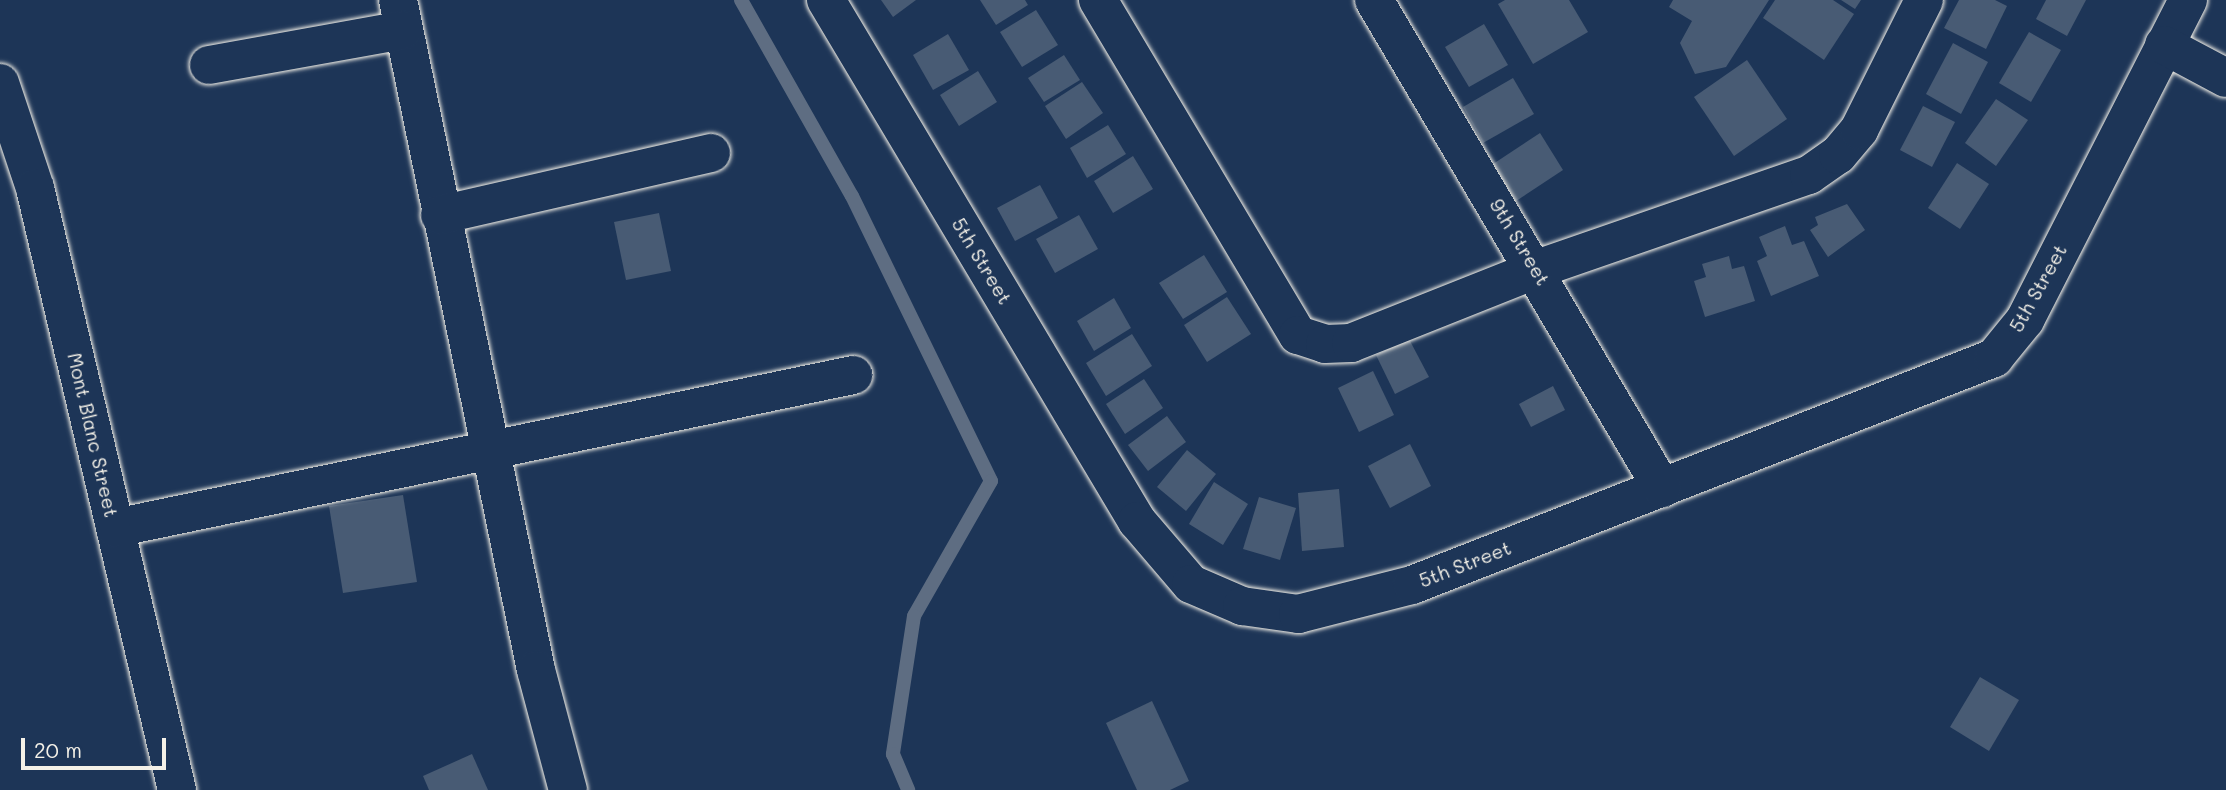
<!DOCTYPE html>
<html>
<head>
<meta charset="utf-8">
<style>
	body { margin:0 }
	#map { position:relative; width:2226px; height:790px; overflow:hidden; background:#1d3557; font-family:Mali,sans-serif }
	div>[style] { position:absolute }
	.stream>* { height:14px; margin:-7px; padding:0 7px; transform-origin:7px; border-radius:7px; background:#5e6d82 }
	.building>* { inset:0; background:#485b74 }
	.roads { filter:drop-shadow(0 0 2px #f4f1e8) drop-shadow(0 0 2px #f4f1e8) }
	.minor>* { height:38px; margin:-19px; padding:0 19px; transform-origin:19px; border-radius:19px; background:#1d3557 }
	span { translate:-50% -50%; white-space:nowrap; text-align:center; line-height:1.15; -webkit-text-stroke:5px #1d3557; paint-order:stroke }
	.street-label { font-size:19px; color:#f4f1e8 }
	.scale { position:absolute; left:21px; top:738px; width:145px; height:32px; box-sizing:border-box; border:4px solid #f4f1e8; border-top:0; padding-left:9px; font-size:21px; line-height:24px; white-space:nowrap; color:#f4f1e8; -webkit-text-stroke:5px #1d3557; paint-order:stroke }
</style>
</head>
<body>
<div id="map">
	<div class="stream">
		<div style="left:741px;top:0;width:225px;rotate:60.5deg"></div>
		<div style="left:852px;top:196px;width:317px;rotate:64deg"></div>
		<div style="left:991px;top:481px;width:155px;rotate:119.7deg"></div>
		<div style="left:914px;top:616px;width:140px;rotate:98.7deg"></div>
		<div style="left:893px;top:754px;width:39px;rotate:67deg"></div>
	</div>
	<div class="building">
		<div style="clip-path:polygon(881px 0,916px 0,893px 17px)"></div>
		<div style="clip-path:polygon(980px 0,1025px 0,1028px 5px,996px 25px)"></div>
		<div style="clip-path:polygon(1505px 0,1569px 0,1588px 32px,1533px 64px,1498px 4px)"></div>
		<div style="clip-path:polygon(1673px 0,1769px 0,1726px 67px,1695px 74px,1680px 43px,1692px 21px,1669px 7px)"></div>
		<div style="clip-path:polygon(1775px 0,1833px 0,1854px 14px,1824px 60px,1763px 18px)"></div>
		<div style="clip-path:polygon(1841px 0,1861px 0,1855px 9px)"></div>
		<div style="clip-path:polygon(1959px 0,1995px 0,2007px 6px,1986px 49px,1944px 28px)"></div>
		<div style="clip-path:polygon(2046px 0,2086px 0,2067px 36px,2036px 19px)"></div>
		<div style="clip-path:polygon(1036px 10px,1058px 45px,1022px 67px,1000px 32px)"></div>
		<div style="clip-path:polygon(1484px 24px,1508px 65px,1469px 87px,1445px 47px)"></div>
		<div style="clip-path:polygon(2029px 32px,2061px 50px,2031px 102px,1999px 83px)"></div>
		<div style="clip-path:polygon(948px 34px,969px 70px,933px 90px,913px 55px)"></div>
		<div style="clip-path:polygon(1953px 43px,1988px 62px,1961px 114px,1926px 94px)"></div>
		<div style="clip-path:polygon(1064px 55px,1080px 80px,1044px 102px,1028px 78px)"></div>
		<div style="clip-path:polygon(1747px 60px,1787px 119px,1734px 156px,1694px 97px)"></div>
		<div style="clip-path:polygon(978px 71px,997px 102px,959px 126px,940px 95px)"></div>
		<div style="clip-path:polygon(1513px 78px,1534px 114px,1483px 143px,1463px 107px)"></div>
		<div style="clip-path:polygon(1082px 82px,1103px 113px,1066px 139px,1045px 106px)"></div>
		<div style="clip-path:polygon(1996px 99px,2028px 120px,1996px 166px,1965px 143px)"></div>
		<div style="clip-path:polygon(1923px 106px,1955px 122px,1932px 167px,1900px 150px)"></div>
		<div style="clip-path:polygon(1108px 125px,1126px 154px,1087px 178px,1070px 148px)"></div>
		<div style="clip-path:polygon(1540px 133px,1563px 170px,1507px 207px,1484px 170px)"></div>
		<div style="clip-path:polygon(1133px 156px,1153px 189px,1113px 213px,1094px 181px)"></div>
		<div style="clip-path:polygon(1957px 163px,1989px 184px,1960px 229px,1928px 208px)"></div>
		<div style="clip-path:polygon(1040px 185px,1058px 218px,1015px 241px,997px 208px)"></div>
		<div style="clip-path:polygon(1847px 204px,1865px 230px,1828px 257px,1810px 230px,1818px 225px,1815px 217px)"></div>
		<div style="clip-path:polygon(659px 213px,671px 271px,626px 280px,614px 222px)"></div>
		<div style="clip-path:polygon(1079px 215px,1098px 249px,1055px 273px,1036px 239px)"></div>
		<div style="clip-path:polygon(1785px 226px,1792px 245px,1804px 241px,1819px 276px,1771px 296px,1757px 261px,1767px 256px,1759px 237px)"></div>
		<div style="clip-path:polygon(1204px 255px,1227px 292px,1183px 319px,1159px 283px)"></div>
		<div style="clip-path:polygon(1729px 256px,1732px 269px,1744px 266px,1755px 301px,1705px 317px,1694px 281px,1706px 277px,1702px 264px)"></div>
		<div style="clip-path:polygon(1227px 297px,1251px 334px,1207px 362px,1184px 325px)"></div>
		<div style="clip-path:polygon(1114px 298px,1131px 328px,1094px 351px,1077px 321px)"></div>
		<div style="clip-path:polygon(1132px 334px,1152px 366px,1106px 396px,1086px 363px)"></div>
		<div style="clip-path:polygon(1409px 339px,1429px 377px,1395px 394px,1376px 355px)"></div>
		<div style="clip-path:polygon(1373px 371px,1394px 415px,1359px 432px,1338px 388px)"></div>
		<div style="clip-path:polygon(1144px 379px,1163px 408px,1125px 434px,1106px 404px)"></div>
		<div style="clip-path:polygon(1553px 386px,1565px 410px,1531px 427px,1519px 404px)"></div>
		<div style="clip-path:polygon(1167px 416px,1186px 442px,1148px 471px,1128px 445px)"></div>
		<div style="clip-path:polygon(1410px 444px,1431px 486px,1390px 508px,1368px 466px)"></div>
		<div style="clip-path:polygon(1187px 450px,1216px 474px,1186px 511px,1157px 487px)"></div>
		<div style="clip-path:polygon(1214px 482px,1248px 504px,1223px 545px,1189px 524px)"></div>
		<div style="clip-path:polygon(1339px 489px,1344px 547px,1302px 551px,1298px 493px)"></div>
		<div style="clip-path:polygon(403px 495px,417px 582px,343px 593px,329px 506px)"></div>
		<div style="clip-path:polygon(1259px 497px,1296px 508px,1280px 560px,1243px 549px)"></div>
		<div style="clip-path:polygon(1980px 677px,2019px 700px,1989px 751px,1950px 727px)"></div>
		<div style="clip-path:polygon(1152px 701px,1189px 781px,1170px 790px,1137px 790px,1106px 723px)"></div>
		<div style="clip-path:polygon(472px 754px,488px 790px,429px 790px,423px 776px)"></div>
	</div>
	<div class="roads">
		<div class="minor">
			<div style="left:398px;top:0;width:684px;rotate:78.36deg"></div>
			<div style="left:536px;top:670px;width:124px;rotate:75.1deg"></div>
			<div style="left:826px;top:0;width:607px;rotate:59.17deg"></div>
			<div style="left:1137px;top:521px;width:83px;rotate:49.4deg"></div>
			<div style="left:1191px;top:584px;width:56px;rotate:23.3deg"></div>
			<div style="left:1242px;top:606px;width:57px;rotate:8.1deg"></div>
			<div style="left:1298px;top:614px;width:118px;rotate:-14.3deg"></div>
			<div style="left:1412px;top:585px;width:625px;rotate:-21.31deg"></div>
			<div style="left:1994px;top:358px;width:49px;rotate:-50.8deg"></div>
			<div style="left:2025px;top:320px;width:359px;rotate:-63deg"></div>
			<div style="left:1098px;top:0;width:390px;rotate:59.2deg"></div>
			<div style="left:1298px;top:335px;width:28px;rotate:18deg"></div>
			<div style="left:1325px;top:344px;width:26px;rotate:-2deg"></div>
			<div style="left:1351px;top:343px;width:200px;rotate:-21.7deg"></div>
			<div style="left:1537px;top:269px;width:288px;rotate:-19.1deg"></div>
			<div style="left:1809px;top:175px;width:35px;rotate:-35deg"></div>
			<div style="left:1838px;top:155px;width:33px;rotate:-50deg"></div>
			<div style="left:1859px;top:130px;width:145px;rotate:-63.4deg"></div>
			<div style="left:1374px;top:0;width:567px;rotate:59.45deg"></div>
			<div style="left:2164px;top:45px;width:70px;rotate:28deg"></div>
			<div style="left:209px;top:65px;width:197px;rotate:-10.2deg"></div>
			<div style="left:0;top:83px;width:111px;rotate:71.6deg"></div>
			<div style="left:35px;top:188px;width:619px;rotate:76.73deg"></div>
			<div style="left:440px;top:215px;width:278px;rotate:-12.9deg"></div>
			<div style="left:115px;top:528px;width:754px;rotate:-11.71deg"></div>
		</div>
	</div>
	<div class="street-label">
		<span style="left:1520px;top:242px;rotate:59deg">9th Street</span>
		<span style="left:982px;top:261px;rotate:59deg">5th Street</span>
		<span style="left:2038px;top:288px;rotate:-61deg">5th Street</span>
		<span style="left:93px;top:435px;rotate:77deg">Mont Blanc Street</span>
		<span style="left:1465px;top:564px;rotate:-21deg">5th Street</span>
	</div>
	<div class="scale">20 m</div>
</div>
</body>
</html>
